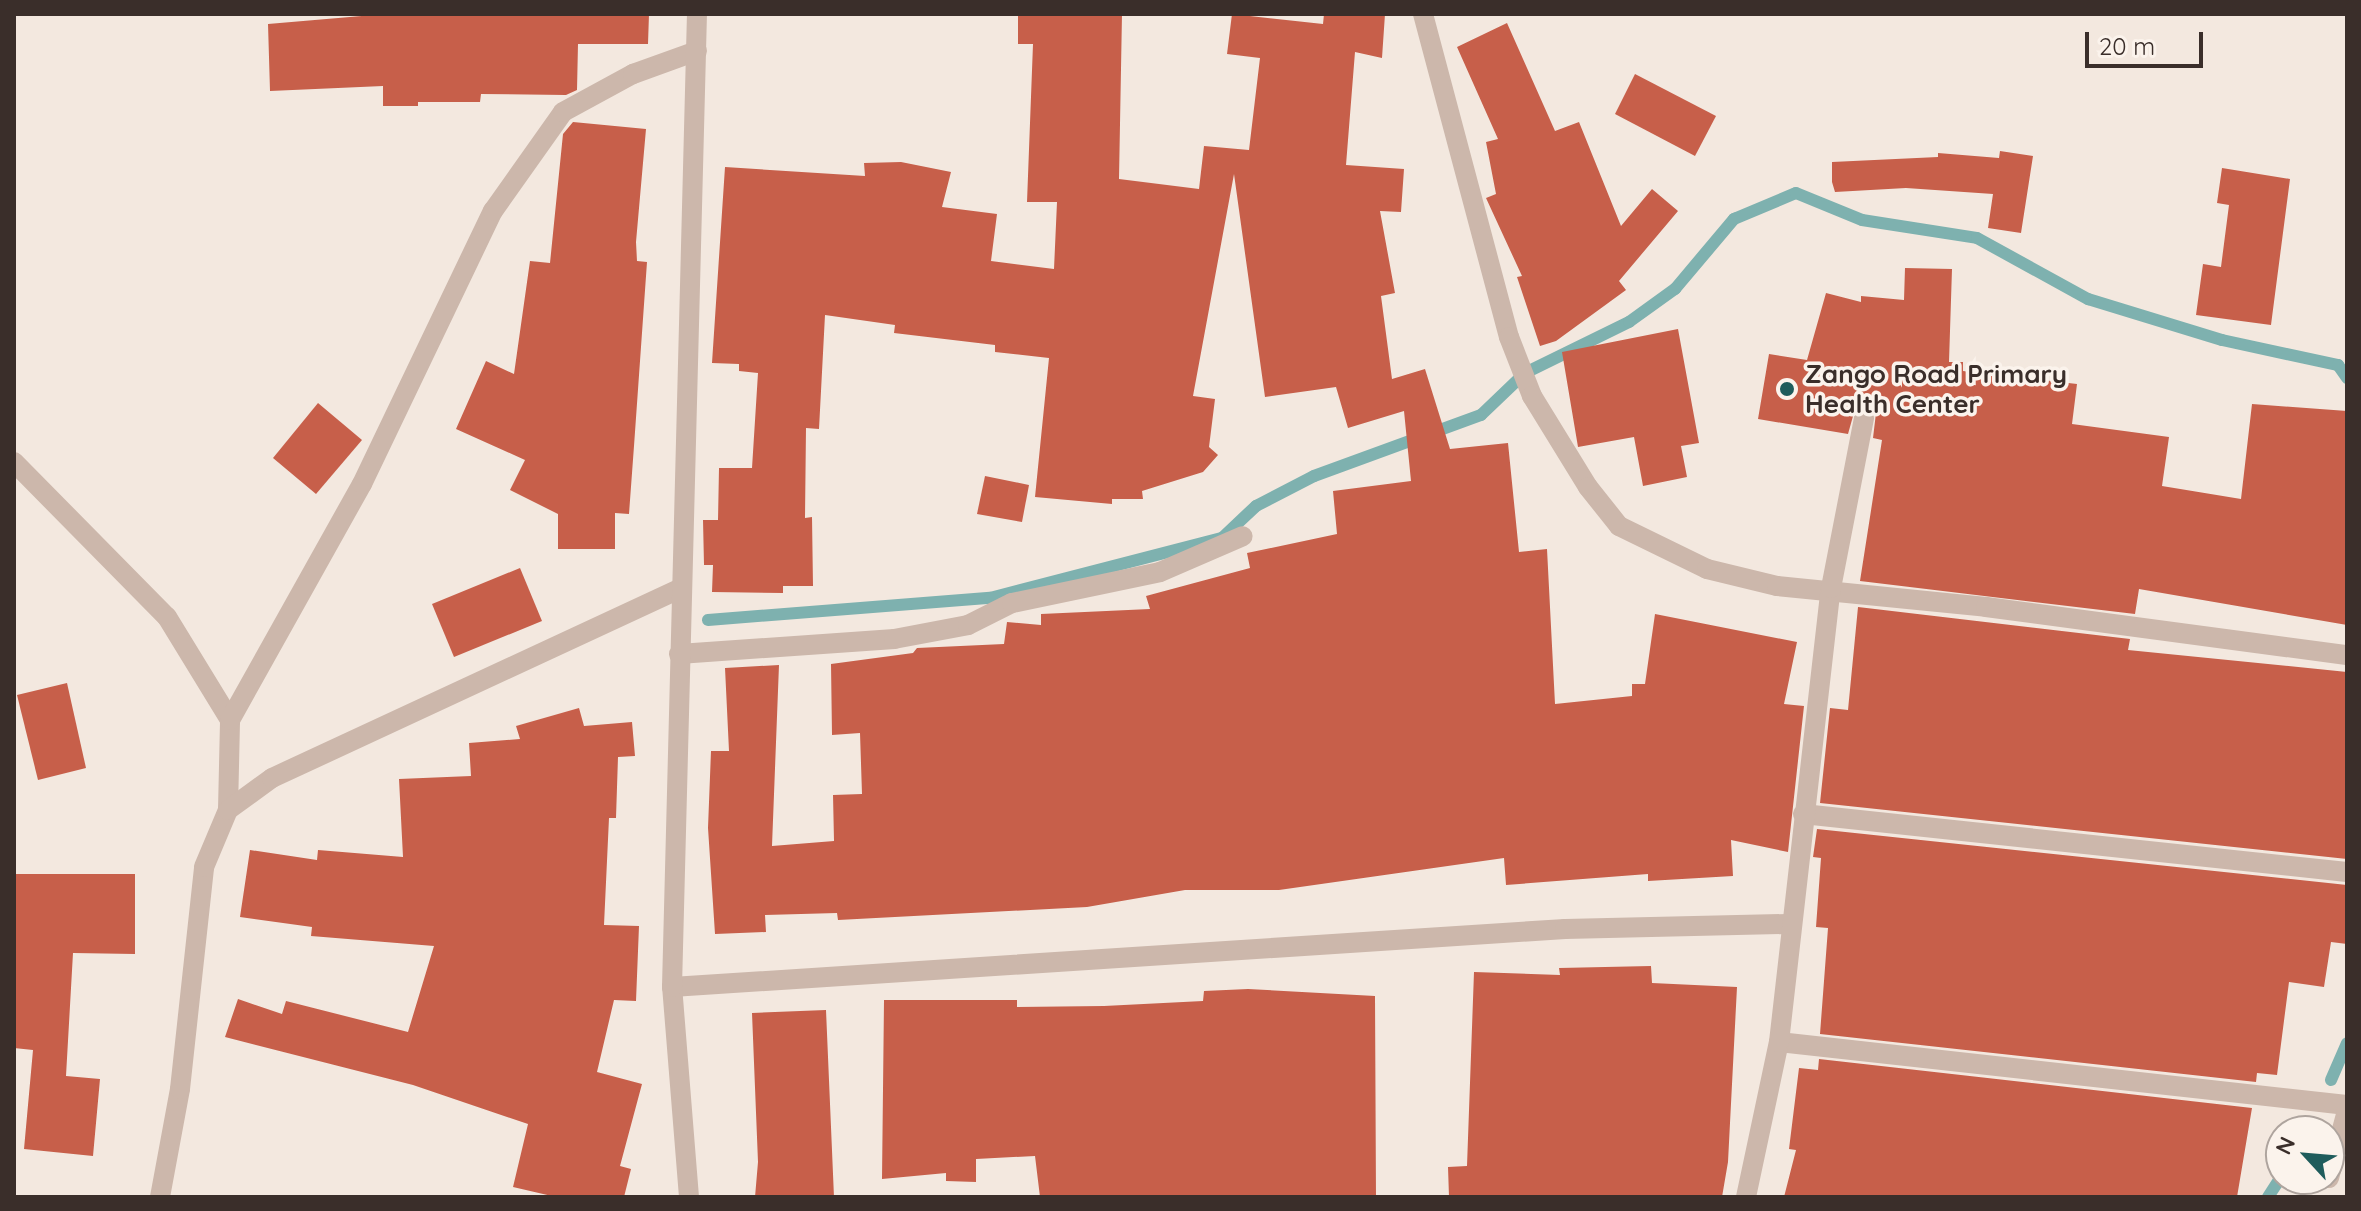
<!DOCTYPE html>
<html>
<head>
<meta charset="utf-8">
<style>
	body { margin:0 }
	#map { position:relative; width:2361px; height:1211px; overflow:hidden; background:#f3e8df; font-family:Quicksand,sans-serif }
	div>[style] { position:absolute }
	.stream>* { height:12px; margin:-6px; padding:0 6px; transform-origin:6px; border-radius:6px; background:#7eb1af }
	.building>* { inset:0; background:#c75f4a }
	.minor>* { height:20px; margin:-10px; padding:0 10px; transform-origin:10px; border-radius:10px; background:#ccb7ab }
	.dots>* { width:22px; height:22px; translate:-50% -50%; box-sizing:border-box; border:4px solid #fbf3ec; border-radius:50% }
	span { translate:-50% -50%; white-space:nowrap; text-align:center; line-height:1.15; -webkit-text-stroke:7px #fbf3ec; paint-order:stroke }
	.poi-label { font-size:26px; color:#3a2e2a; font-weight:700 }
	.left { translate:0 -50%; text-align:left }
	.frame { position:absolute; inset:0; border:16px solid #3a2e2a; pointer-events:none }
	.north { position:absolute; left:2265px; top:1115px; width:80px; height:80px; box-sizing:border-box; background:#fbf3ec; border:2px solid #aea49e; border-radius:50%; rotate:296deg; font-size:22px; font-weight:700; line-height:32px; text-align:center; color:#3a2e2a }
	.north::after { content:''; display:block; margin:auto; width:28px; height:36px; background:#1f5c5c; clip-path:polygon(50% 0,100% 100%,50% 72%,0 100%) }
	.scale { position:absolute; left:2085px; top:32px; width:118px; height:36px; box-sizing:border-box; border:4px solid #3a2e2a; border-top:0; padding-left:10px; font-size:24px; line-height:28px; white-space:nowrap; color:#3a2e2a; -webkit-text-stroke:6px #fbf3ec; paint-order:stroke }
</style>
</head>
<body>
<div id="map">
	<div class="stream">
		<div style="left:708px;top:620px;width:283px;rotate:-4.5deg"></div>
		<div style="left:990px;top:598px;width:240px;rotate:-14.5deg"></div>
		<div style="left:1222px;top:538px;width:47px;rotate:-43.3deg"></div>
		<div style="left:1256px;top:506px;width:65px;rotate:-27.3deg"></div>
		<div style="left:1314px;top:476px;width:178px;rotate:-20.1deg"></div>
		<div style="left:1481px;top:415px;width:61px;rotate:-43.7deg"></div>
		<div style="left:1525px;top:373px;width:116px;rotate:-26.1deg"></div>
		<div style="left:1629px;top:322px;width:57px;rotate:-35.7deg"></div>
		<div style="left:1675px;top:289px;width:92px;rotate:-49.9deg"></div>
		<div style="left:1734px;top:219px;width:67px;rotate:-22.8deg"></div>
		<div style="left:1796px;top:193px;width:71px;rotate:22.2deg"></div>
		<div style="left:1862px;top:220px;width:116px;rotate:8.9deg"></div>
		<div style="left:1977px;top:238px;width:127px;rotate:28.8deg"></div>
		<div style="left:2088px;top:299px;width:140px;rotate:17deg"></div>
		<div style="left:2222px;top:340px;width:119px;rotate:12.2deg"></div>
		<div style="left:2338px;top:365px;width:16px;rotate:55deg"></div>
		<div style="left:2331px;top:1080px;width:40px;rotate:-66.6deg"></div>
		<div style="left:2307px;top:1131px;width:9px;rotate:-63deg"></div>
		<div style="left:2268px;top:1197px;width:24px;rotate:-57deg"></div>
	</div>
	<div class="building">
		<div style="clip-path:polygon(385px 14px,649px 14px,648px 44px,578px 44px,577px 90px,566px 95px,481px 94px,480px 102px,418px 102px,418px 106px,383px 106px,383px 86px,270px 91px,268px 24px)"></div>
		<div style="clip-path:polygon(1018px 14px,1122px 14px,1119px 179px,1199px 189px,1204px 146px,1249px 150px,1260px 58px,1227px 54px,1232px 14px,1323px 24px,1324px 14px,1385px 14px,1382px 58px,1355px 52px,1346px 165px,1404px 169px,1401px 212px,1380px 211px,1395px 293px,1381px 296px,1392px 379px,1425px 369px,1450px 449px,1508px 443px,1519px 552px,1547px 549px,1555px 704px,1632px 696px,1632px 684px,1645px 684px,1655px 614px,1797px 642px,1784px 704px,1804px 706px,1788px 852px,1731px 840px,1733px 876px,1648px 881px,1648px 874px,1506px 885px,1504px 858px,1279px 890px,1185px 890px,1087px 907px,838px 920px,837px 913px,765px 915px,766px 932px,715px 934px,708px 828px,711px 751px,729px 751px,725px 668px,779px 665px,772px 846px,834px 841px,833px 795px,862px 794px,860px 733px,832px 735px,831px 664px,913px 653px,917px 648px,1004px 644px,1007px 622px,1041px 625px,1041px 614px,1150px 609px,1146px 596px,1250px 568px,1247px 553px,1337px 534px,1333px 491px,1411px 481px,1404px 411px,1348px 428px,1336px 387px,1265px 397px,1234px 174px,1193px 396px,1215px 399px,1209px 447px,1218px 455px,1203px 472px,1142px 491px,1143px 499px,1112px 499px,1112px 504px,1035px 497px,1049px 358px,995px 352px,995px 345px,894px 333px,895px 325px,825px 315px,819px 429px,806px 428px,805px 518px,812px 517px,813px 586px,783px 586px,783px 593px,712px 592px,713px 565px,704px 565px,703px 520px,718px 520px,719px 468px,752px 468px,758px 373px,739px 371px,739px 364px,712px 363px,725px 167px,865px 176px,864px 163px,901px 162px,951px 172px,942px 207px,997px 214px,991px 261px,1054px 269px,1057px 202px,1027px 202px,1033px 44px,1018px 44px)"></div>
		<div style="clip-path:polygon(1507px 23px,1555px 131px,1579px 122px,1621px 226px,1652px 189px,1678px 211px,1619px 281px,1626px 290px,1556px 341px,1540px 346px,1517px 277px,1522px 276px,1486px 198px,1496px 194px,1486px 142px,1498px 139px,1457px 47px)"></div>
		<div style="clip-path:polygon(1635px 74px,1716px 116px,1695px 156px,1615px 114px)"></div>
		<div style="clip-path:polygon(573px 122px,646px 129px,636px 242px,637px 261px,647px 262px,634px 446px,629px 514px,615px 513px,615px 549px,558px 549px,558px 514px,510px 490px,525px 460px,456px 429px,486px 361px,514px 374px,530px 261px,550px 263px,563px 134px)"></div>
		<div style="clip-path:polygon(2000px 151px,2033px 156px,2021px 233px,1988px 228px,1993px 194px,1906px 188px,1835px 192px,1832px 182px,1832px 162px,1938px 157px,1938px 153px,1999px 158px)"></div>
		<div style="clip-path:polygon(2222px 168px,2290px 179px,2271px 325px,2196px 315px,2203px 264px,2221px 267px,2229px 205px,2217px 203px)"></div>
		<div style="clip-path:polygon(1905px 268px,1952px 269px,1949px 362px,1963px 362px,1963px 371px,2077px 384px,2072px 424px,2169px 437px,2162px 486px,2241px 499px,2252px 404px,2347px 411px,2347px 625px,2139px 589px,2135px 614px,1860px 581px,1882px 440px,1873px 438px,1876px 413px,1867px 405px,1855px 409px,1848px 434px,1758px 419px,1769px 354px,1807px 360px,1826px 293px,1861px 302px,1861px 296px,1904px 300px)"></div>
		<div style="clip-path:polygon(1678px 329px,1699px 443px,1681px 446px,1687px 477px,1643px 486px,1634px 437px,1578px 447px,1562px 352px)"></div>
		<div style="clip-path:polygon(318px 403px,362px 440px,316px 494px,273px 458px)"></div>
		<div style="clip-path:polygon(985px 476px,1029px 485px,1022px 522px,977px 514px)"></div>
		<div style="clip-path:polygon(520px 568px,542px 621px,454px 657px,432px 604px)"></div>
		<div style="clip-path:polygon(1858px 607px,2130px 639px,2128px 650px,2347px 672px,2347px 859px,1820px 803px,1830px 708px,1848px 710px)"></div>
		<div style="clip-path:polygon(67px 683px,86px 768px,38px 780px,17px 695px)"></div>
		<div style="clip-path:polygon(579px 708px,584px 726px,632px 722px,635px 756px,618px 757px,616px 818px,609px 818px,604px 925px,639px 926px,636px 1001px,614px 1000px,597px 1072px,642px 1084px,620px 1166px,631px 1169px,624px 1197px,556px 1197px,513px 1187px,528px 1124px,413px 1085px,225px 1037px,238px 999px,282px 1014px,286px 1001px,408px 1032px,434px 946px,311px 936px,312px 927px,240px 917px,250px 850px,317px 860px,318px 850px,403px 857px,399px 779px,471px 776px,469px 743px,520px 739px,516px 726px)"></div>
		<div style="clip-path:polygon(1817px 829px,2347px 885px,2347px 944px,2331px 942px,2324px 987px,2289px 982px,2277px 1075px,2257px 1073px,2256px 1082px,1820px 1034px,1828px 928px,1816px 927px,1821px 858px,1813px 857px)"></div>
		<div style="clip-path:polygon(14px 874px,135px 874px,135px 954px,73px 953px,66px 1076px,100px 1079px,93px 1156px,24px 1149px,33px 1050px,14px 1048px)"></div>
		<div style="clip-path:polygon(1651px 966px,1652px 983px,1737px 987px,1728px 1162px,1722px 1197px,1449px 1197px,1448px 1167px,1467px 1166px,1474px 972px,1560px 975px,1559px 968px)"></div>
		<div style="clip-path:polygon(1248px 989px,1375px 996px,1376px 1197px,1040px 1197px,1035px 1156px,976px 1159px,976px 1182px,946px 1181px,946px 1173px,882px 1179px,884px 1000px,1017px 1000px,1017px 1007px,1104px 1006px,1203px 1001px,1204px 991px)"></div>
		<div style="clip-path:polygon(826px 1010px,834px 1197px,755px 1197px,758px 1162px,752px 1013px)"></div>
		<div style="clip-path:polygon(1819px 1059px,2252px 1108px,2237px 1197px,1784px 1197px,1796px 1150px,1789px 1149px,1799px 1068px,1818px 1070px)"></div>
	</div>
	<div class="minor">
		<div style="left:1423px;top:14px;width:334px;rotate:75.1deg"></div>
		<div style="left:1509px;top:337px;width:63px;rotate:68.7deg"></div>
		<div style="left:1532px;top:396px;width:107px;rotate:58.4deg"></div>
		<div style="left:1588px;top:487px;width:50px;rotate:51.5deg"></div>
		<div style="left:1619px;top:526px;width:98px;rotate:26deg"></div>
		<div style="left:1707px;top:569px;width:72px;rotate:13.7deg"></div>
		<div style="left:1777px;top:586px;width:210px;rotate:5.7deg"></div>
		<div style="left:1986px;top:607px;width:364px;rotate:7.6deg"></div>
		<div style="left:14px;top:462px;width:218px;rotate:45.4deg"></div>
		<div style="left:167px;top:617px;width:121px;rotate:58.5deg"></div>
		<div style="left:679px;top:654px;width:216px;rotate:-4deg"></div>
		<div style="left:894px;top:639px;width:75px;rotate:-10.7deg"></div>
		<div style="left:968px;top:625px;width:49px;rotate:-26.6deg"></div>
		<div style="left:1012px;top:603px;width:151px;rotate:-11.8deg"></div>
		<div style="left:1160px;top:572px;width:90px;rotate:-23.4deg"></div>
		<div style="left:228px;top:810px;width:90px;rotate:-88.7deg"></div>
		<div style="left:230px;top:720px;width:270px;rotate:-60.8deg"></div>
		<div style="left:362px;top:484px;width:303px;rotate:-64.4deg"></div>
		<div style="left:493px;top:211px;width:121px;rotate:-54.7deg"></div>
		<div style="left:563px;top:112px;width:80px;rotate:-28.5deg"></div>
		<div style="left:633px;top:74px;width:68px;rotate:-19.8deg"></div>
		<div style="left:1803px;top:814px;width:547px;rotate:6.09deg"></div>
		<div style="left:672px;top:987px;width:895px;rotate:-3.72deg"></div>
		<div style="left:1565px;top:929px;width:225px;rotate:-1.3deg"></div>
		<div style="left:1779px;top:1042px;width:571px;rotate:6.33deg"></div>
		<div style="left:2329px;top:1178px;width:69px;rotate:-75deg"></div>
		<div style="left:160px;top:1197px;width:110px;rotate:-79.5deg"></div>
		<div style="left:180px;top:1089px;width:223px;rotate:-83.8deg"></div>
		<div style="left:204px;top:867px;width:62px;rotate:-67.2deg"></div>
		<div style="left:228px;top:810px;width:54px;rotate:-36deg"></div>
		<div style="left:272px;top:778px;width:451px;rotate:-24.9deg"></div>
		<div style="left:689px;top:1197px;width:211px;rotate:-94.6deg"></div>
		<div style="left:672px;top:987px;width:973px;rotate:-88.53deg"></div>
		<div style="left:1746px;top:1197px;width:158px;rotate:-78deg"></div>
		<div style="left:1779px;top:1042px;width:457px;rotate:-83.5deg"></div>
		<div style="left:1831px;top:588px;width:173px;rotate:-79deg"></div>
	</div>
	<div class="dots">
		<div style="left:1787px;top:389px;background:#1f5c5c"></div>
	</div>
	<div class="poi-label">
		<span class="left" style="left:1805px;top:389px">Zango Road Primary<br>Health Center</span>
	</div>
	<div class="frame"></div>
	<div class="north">N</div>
	<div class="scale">20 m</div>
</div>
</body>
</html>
